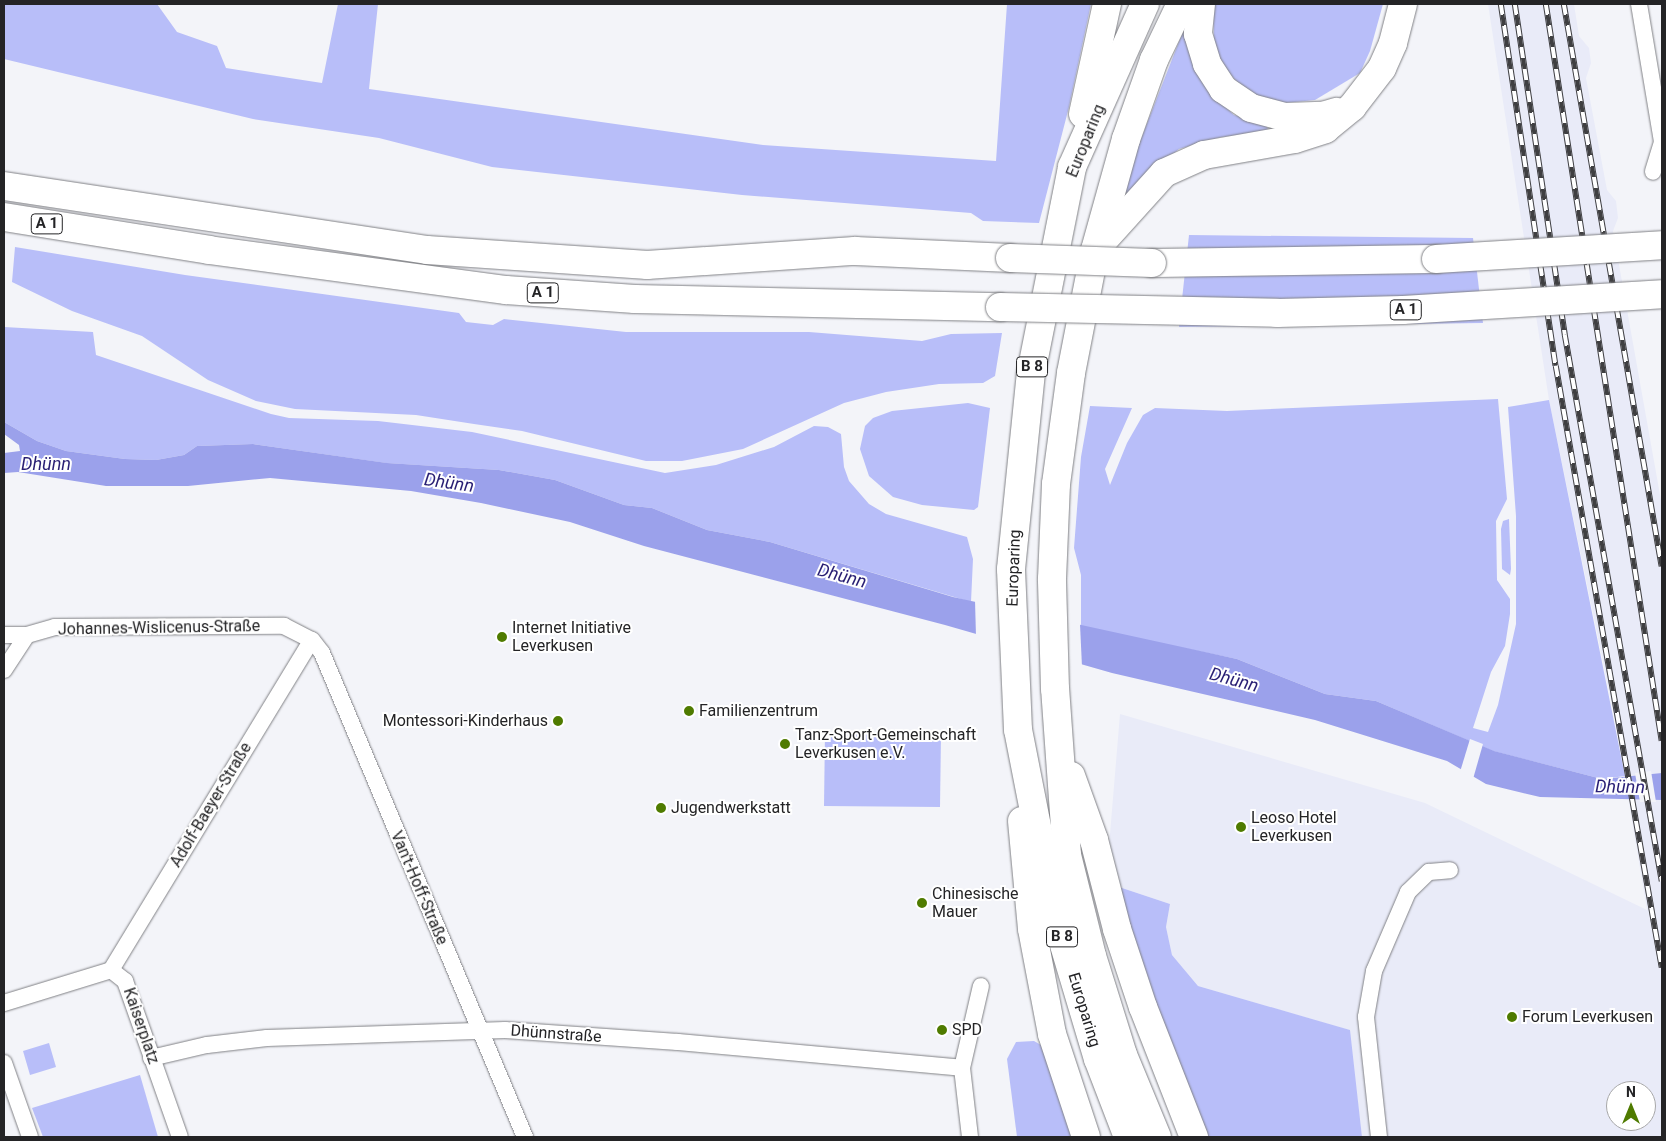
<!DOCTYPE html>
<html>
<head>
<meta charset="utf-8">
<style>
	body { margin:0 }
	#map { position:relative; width:1666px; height:1141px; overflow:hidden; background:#f3f4f9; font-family:Roboto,sans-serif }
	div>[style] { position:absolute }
	.built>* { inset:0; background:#e9ebf8 }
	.green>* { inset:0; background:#b8bef9 }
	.water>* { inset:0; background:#9ba1eb }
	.pier>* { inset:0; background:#f3f4f9 }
	.roads { filter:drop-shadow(0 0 1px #808185) drop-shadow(0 0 1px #808185) }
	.minor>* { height:16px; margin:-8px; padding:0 8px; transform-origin:8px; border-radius:8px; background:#fff }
	.trunk>* { height:28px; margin:-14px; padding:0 14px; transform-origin:14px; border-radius:14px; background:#fff }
	.motorway>* { height:28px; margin:-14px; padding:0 14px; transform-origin:14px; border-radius:14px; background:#fff }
	.rail>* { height:5.5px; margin-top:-2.75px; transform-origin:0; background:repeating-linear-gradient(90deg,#fff 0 11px,#3f3f41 0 22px); box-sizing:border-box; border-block:1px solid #3f3f41 }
	.bridges { filter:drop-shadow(0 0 1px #808185) drop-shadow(0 0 1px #808185) }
	.motorway-bridge>* { height:28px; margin:-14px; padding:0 14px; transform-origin:14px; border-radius:14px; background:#fff }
	.dots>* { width:14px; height:14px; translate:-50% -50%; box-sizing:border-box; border:2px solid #fff; border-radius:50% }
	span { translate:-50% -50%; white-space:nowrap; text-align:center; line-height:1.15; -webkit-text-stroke:4px #fff; paint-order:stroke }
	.shield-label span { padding:1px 4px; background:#fff; border:1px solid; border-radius:4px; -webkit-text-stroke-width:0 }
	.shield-label { font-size:15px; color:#242426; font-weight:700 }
	.street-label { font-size:16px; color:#242426 }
	.poi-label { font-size:16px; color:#242426 }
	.left { translate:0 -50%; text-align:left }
	.right { translate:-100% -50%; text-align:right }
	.water-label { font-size:18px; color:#291f74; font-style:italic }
	.frame { position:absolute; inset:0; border:5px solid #242426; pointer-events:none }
	.north { position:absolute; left:1606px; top:1081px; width:50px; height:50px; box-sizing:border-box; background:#fff; border:1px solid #a7a7a8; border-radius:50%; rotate:0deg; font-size:14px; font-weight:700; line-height:20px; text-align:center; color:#242426 }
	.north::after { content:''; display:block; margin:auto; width:18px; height:22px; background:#4f7b00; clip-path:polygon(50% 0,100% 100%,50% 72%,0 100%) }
</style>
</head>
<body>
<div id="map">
	<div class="built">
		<div style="clip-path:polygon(evenodd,1488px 4px,1574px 4px,1579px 36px,1589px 48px,1591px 63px,1586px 78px,1607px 190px,1616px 201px,1618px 218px,1613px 231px,1662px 506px,1662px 1137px,1362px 1137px,1349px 1030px,1198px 986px,1172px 955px,1166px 927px,1170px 904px,1116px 886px,1109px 846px,1120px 714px,1425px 803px,1647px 910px,1616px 725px,1549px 400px,1488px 4px,1616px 1091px,1646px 1091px,1646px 1121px,1616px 1121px,1616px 1091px)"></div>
	</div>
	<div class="green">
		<div style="clip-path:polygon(4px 4px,157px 4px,177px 32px,217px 46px,226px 68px,322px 83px,338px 4px,378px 4px,369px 89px,763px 145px,996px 161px,1007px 4px,1091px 4px,1069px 107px,1039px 223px,983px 221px,971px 213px,742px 195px,492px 167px,379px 138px,253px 119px,4px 59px)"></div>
		<div style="clip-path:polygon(1213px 4px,1383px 4px,1370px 51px,1360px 73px,1315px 100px,1285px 103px,1261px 98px,1237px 82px,1223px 66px,1214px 45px)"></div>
		<div style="clip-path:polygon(1189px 16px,1193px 60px,1207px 90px,1234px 115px,1266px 123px,1269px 133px,1222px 137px,1179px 149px,1145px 178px,1127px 199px,1122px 194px,1128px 172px)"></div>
		<div style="clip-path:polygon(1189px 235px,1473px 238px,1483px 323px,1179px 327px)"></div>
		<div style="clip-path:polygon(15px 247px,185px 275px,459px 313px,466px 322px,493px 325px,504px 319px,626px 332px,809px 332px,922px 341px,951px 334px,1002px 333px,995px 376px,983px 383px,939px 384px,886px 392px,844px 403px,743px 449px,682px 461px,646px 461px,522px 431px,474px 424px,416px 415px,295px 409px,256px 401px,208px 380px,142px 336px,72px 311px,12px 282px)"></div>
		<div style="clip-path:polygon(4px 327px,93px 332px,96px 355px,271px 414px,289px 418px,378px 421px,472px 432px,665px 473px,716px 465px,774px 447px,814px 426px,828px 427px,841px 434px,844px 467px,849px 481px,869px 504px,886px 514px,967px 537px,973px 559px,971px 602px,770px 542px,707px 530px,652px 508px,624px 505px,555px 480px,499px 470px,386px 463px,253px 444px,197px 446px,184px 455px,156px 460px,125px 459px,66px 451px,37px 441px,4px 422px)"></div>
		<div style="clip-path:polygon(1498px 399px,1507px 499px,1496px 521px,1497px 580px,1510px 599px,1510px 614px,1505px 646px,1491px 672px,1473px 728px,1488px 732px,1498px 705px,1516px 624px,1516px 516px,1508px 407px,1549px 400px,1625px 776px,1602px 779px,1493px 751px,1376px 701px,1325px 694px,1237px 659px,1081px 627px,1081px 575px,1074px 548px,1081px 457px,1090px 406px,1132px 408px,1105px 469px,1110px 485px,1127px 443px,1143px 415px,1155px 408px,1227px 411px)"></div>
		<div style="clip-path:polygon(968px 403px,990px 408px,978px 507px,974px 510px,922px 505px,893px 497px,869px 476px,860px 449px,865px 426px,873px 418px,892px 411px)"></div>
		<div style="clip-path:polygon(1509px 519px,1511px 569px,1510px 575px,1502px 569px,1501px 529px,1503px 521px)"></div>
		<div style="clip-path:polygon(825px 732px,941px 733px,940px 807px,824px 806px)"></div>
		<div style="clip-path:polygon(1116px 886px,1170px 904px,1166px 927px,1172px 955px,1198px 986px,1350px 1030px,1362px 1137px,1208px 1137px,1162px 1026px)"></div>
		<div style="clip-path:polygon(1034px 1041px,1041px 1045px,1076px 1137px,1017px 1137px,1007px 1059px,1016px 1042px)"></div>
		<div style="clip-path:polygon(49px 1043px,56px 1067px,30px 1075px,23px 1051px)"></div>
		<div style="clip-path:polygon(140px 1075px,158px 1137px,43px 1137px,32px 1108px)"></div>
	</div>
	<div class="water">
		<div style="clip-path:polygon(4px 422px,37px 441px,66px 451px,125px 459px,156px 460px,184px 455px,197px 446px,253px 444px,387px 463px,499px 470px,555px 480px,624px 505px,652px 508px,707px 530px,770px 542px,953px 597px,1237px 659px,1325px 694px,1376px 701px,1494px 751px,1602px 779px,1662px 773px,1662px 800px,1540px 797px,1486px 784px,1447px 761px,1315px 720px,1112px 673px,945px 625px,644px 546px,570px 522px,481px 503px,411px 491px,270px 478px,188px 486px,106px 486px,18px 472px,4px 473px,4px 453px,20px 451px,19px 445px,4px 434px)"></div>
	</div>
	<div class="pier">
		<div style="clip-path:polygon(975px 600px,1080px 624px,1082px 667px,976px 637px)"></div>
		<div style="clip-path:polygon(1470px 739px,1483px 744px,1473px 779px,1460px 772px)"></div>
		<div style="clip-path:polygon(1651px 771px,1656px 802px,1640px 802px,1635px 773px)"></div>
	</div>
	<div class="roads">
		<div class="minor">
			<div style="left:1639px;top:4px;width:140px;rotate:80.5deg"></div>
			<div style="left:1662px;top:142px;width:31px;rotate:107deg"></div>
			<div style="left:4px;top:635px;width:23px"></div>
			<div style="left:27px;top:635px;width:29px;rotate:-16deg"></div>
			<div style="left:55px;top:627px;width:229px;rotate:-0.3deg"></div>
			<div style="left:284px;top:626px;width:31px;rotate:27deg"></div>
			<div style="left:312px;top:640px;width:16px;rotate:52deg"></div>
			<div style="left:322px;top:653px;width:525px;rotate:67.25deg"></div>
			<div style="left:4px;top:670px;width:42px;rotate:-56.7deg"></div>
			<div style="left:111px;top:970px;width:386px;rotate:-58.7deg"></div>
			<div style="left:4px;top:1003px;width:112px;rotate:-17.1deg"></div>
			<div style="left:111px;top:970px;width:18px;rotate:38deg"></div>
			<div style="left:125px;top:981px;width:165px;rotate:70.6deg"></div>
			<div style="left:151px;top:1058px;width:57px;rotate:-13.1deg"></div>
			<div style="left:207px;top:1045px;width:60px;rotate:-6.7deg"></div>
			<div style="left:267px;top:1038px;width:238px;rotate:-1.9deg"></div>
			<div style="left:505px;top:1030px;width:173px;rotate:4deg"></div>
			<div style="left:678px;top:1042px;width:285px;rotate:5.2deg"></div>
			<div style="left:4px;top:1063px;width:78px;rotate:70.6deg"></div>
			<div style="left:970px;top:1137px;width:69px;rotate:-96.6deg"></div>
			<div style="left:962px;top:1068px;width:84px;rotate:-77deg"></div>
			<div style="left:1379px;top:1137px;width:121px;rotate:-96.2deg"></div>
			<div style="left:1366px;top:1017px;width:47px;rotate:-80.1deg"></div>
			<div style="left:1374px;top:971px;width:86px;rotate:-66.7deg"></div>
			<div style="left:1408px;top:892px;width:29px;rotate:-44deg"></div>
			<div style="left:1429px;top:872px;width:21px;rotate:-5deg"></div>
		</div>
		<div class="trunk">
			<div style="left:1201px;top:4px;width:30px;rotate:96deg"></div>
			<div style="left:1198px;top:34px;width:31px;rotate:73deg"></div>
			<div style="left:1207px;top:64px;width:30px;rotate:57deg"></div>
			<div style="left:1223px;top:89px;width:34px;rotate:34deg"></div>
			<div style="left:1251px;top:108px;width:35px;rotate:15deg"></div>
			<div style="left:1285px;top:117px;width:38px;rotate:-2deg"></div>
			<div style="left:1323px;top:116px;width:14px;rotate:-17deg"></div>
			<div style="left:1083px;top:114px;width:113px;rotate:-77.7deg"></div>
			<div style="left:1099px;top:245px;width:97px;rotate:-47.9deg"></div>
			<div style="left:1164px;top:173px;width:44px;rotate:-24.2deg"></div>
			<div style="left:1204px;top:155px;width:92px;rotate:-10deg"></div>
			<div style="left:1295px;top:139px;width:32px;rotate:-18deg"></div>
			<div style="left:1325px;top:129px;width:35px;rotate:-39deg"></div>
			<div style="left:1352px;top:107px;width:49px;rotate:-52.4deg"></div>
			<div style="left:1382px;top:68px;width:27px;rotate:-66deg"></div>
			<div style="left:1393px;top:43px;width:40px;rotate:-75.6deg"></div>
			<div style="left:1071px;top:776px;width:68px;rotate:70.2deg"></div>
			<div style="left:1094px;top:840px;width:92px;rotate:75.5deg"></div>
			<div style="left:1117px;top:929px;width:82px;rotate:71.6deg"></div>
			<div style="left:1143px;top:1007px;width:140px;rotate:68.6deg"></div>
			<div style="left:1022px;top:821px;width:108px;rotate:84.7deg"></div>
			<div style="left:1032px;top:929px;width:107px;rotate:79.2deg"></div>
			<div style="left:1052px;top:1034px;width:108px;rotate:71.7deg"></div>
			<div style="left:1128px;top:1137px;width:84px;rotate:-111deg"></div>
			<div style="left:1098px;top:1059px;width:158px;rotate:-106.6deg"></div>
			<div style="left:1053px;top:908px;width:181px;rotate:-101.1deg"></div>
			<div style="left:1018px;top:730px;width:161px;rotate:-92.5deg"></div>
			<div style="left:1011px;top:569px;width:197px;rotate:-84.2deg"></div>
			<div style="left:1031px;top:373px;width:210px;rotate:-78.7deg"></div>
			<div style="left:1072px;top:167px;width:179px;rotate:-65.9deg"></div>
			<div style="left:1157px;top:1137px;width:89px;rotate:-112.5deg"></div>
			<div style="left:1123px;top:1055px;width:104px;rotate:-107.4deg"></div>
			<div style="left:1092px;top:956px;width:104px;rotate:-103.9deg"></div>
			<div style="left:1067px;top:855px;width:166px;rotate:-94.1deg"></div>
			<div style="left:1055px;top:689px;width:110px;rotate:-91.6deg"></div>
			<div style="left:1052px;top:579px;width:95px;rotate:-87.6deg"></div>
			<div style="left:1056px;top:484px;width:112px;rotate:-82.3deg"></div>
			<div style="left:1071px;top:373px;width:125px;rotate:-79deg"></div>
			<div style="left:1095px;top:250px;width:115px;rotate:-74.4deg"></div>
			<div style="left:1126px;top:139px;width:84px;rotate:-70.5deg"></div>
			<div style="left:1154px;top:60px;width:62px;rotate:-64.3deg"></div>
		</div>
		<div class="motorway">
			<div style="left:4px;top:186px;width:428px;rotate:8.6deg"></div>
			<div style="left:427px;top:250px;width:221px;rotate:3.9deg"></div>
			<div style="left:647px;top:265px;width:208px;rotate:-3.9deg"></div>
			<div style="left:855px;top:251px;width:155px;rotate:2.6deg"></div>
			<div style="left:4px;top:217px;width:208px;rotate:9.1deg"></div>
			<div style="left:209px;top:250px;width:300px;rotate:7.7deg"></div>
			<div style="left:506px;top:290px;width:129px;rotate:4deg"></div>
			<div style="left:635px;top:299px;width:365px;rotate:1.3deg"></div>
			<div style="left:1152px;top:263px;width:284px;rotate:-0.8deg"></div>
		</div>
	</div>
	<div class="rail">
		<div style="left:1501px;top:4px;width:366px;rotate:81.4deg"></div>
		<div style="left:1556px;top:366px;width:611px;rotate:80.01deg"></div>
		<div style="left:1515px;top:4px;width:335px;rotate:81.4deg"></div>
		<div style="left:1565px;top:335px;width:555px;rotate:79.93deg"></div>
		<div style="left:1546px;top:4px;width:746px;rotate:81.06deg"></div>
		<div style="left:1564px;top:4px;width:571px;rotate:80.13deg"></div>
	</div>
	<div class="bridges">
		<div class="motorway-bridge">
			<div style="left:1010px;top:258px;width:142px;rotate:2deg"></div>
			<div style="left:1436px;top:259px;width:226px;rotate:-3.5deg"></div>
			<div style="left:1000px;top:307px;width:277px;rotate:1.2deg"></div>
			<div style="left:1277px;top:313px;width:126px;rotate:-1.4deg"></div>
			<div style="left:1403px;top:310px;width:259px;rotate:-3.5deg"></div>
		</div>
	</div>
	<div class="dots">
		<div style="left:502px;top:637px;background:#4f7b00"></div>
		<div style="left:689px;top:711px;background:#4f7b00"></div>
		<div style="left:558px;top:721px;background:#4f7b00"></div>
		<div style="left:785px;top:744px;background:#4f7b00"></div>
		<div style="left:661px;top:808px;background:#4f7b00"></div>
		<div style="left:1241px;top:827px;background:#4f7b00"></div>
		<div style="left:922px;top:903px;background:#4f7b00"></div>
		<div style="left:1512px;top:1017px;background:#4f7b00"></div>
		<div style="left:942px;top:1030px;background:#4f7b00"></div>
	</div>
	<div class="shield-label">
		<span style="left:47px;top:224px">A 1</span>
		<span style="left:543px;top:293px">A 1</span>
		<span style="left:1406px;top:310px">A 1</span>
		<span style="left:1032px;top:367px">B 8</span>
		<span style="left:1062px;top:937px">B 8</span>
	</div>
	<div class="street-label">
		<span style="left:1086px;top:141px;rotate:-68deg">Europaring</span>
		<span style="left:1014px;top:568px;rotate:-88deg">Europaring</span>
		<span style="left:159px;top:628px;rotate:-1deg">Johannes-Wislicenus-Straße</span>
		<span style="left:211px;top:805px;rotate:-59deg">Adolf-Baeyer-Straße</span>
		<span style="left:419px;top:888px;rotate:67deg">Van't-Hoff-Straße</span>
		<span style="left:1084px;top:1010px;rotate:73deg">Europaring</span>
		<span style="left:141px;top:1026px;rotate:71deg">Kaiserplatz</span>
		<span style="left:556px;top:1034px;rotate:4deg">Dhünnstraße</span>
	</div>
	<div class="poi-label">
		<span class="left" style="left:512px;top:637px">Internet Initiative<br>Leverkusen</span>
		<span class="left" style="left:699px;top:711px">Familienzentrum</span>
		<span class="right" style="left:548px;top:721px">Montessori-Kinderhaus</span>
		<span class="left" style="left:795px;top:744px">Tanz-Sport-Gemeinschaft<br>Leverkusen e.V.</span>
		<span class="left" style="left:671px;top:808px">Jugendwerkstatt</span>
		<span class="left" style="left:1251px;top:827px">Leoso Hotel<br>Leverkusen</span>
		<span class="left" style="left:932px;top:903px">Chinesische<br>Mauer</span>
		<span class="left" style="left:1522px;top:1017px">Forum Leverkusen</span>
		<span class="left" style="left:952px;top:1030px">SPD</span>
	</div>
	<div class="water-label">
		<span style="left:46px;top:464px">Dhünn</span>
		<span style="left:449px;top:483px;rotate:8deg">Dhünn</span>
		<span style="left:842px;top:576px;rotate:15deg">Dhünn</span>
		<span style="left:1234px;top:680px;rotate:15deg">Dhünn</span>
		<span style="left:1620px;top:787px;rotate:1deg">Dhünn</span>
	</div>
	<div class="frame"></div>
	<div class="north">N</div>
</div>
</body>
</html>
